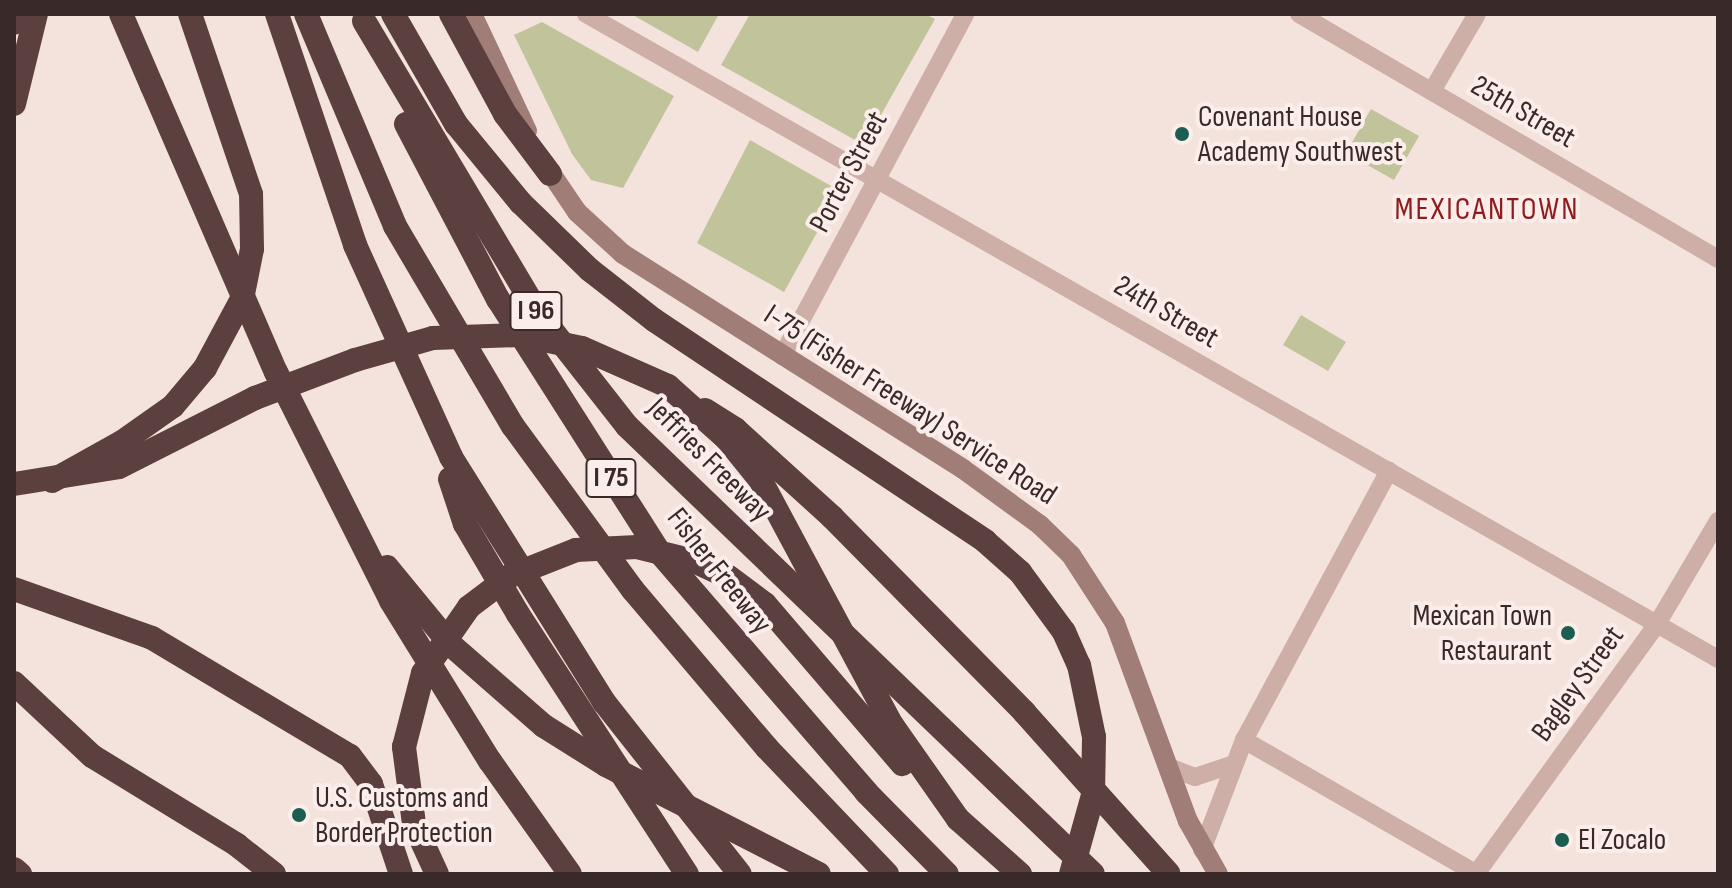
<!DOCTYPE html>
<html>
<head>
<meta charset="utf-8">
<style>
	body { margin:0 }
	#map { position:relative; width:1732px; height:888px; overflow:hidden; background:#f4e3dd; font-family:"Sofia Sans Condensed",sans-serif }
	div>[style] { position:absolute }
	.green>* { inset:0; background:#c1c49b }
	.street>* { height:18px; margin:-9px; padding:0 9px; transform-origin:9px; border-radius:9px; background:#cdafa7 }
	.secondary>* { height:20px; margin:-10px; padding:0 10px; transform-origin:10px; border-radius:10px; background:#a17d78 }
	.highway>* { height:24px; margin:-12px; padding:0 12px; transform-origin:12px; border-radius:12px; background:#5b403f }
	.highway-bridge>* { height:24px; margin:-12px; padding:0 12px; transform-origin:12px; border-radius:12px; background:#5b403f }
	.dots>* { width:22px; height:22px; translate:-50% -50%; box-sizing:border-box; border:4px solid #fbeeea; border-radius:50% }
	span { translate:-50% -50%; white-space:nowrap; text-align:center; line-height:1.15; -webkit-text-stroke:8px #fbeeea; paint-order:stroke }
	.shield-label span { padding:2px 6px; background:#fbeeea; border:2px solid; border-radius:6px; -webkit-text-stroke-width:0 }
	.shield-label { font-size:28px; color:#392928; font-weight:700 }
	.street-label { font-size:30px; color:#392928 }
	.poi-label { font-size:30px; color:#392928 }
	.left { translate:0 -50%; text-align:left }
	.right { translate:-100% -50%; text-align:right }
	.neighbourhood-label { font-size:32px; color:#8e1c1e; letter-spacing:2px }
	.frame { position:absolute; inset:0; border:16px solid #392928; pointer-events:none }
</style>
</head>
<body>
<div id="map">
	<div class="green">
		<div style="clip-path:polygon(631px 14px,719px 14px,698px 52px)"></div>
		<div style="clip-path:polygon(750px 14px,925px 14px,935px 19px,864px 145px,721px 65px)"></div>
		<div style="clip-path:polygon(542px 22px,674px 96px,623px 188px,591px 180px,572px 154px,514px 35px)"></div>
		<div style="clip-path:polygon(1371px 109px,1419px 136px,1394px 180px,1346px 153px)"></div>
		<div style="clip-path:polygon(750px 140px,840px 191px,784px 292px,697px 243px)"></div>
		<div style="clip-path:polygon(1301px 315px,1346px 342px,1328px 371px,1283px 345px)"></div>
	</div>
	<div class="street">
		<div style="left:586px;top:14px;width:1303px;rotate:29.67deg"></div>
		<div style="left:1299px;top:14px;width:485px;rotate:30.3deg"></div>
		<div style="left:1432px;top:91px;width:89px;rotate:-59.7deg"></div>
		<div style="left:782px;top:356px;width:388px;rotate:-61.8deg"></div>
		<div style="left:1244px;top:740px;width:269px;rotate:29.9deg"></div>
		<div style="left:1169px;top:767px;width:28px;rotate:21deg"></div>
		<div style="left:1195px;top:777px;width:41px;rotate:-18.4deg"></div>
		<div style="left:1202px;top:850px;width:118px;rotate:-69.1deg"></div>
		<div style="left:1244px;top:740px;width:306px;rotate:-61.7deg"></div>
		<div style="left:1476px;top:874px;width:309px;rotate:-54.1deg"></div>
		<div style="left:1657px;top:624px;width:120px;rotate:-59.4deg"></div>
	</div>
	<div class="secondary">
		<div style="left:472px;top:14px;width:129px;rotate:64.8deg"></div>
		<div style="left:544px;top:163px;width:59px;rotate:56deg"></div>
		<div style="left:577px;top:212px;width:62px;rotate:42.4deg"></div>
		<div style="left:623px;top:254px;width:402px;rotate:32.3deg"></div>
		<div style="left:963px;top:469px;width:95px;rotate:36deg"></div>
		<div style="left:1040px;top:525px;width:43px;rotate:44.1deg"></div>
		<div style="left:1071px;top:555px;width:81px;rotate:57.1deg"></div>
		<div style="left:1115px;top:623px;width:211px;rotate:69.8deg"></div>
		<div style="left:1188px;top:821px;width:61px;rotate:60.5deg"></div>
	</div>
	<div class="highway">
		<div style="left:121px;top:14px;width:78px;rotate:66.7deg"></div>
		<div style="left:277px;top:14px;width:244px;rotate:71.3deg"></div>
		<div style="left:355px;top:245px;width:233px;rotate:65.6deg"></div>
		<div style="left:451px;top:457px;width:289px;rotate:58deg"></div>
		<div style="left:604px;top:702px;width:219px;rotate:51.7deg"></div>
		<div style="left:306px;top:14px;width:230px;rotate:67.2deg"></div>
		<div style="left:395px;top:226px;width:232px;rotate:59.5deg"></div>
		<div style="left:513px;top:426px;width:203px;rotate:53.8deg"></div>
		<div style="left:633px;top:590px;width:207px;rotate:49.7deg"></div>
		<div style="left:767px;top:748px;width:174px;rotate:46.4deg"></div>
		<div style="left:393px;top:14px;width:127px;rotate:60.2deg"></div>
		<div style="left:456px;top:124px;width:102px;rotate:50.6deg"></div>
		<div style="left:521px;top:203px;width:96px;rotate:44.2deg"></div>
		<div style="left:590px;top:270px;width:81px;rotate:38deg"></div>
		<div style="left:654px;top:320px;width:398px;rotate:33.7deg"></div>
		<div style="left:985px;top:541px;width:47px;rotate:41.5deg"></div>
		<div style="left:1020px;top:572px;width:74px;rotate:53.7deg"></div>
		<div style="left:1064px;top:632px;width:36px;rotate:66deg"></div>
		<div style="left:1079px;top:665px;width:74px;rotate:78.2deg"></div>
		<div style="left:451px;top:14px;width:114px;rotate:61.6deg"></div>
		<div style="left:505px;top:114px;width:75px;rotate:53.1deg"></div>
		<div style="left:364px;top:21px;width:336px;rotate:59.2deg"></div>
		<div style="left:536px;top:310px;width:147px;rotate:51.9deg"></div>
		<div style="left:627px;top:426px;width:646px;rotate:43.87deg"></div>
		<div style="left:14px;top:23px;width:9px;rotate:-84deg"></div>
		<div style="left:14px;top:104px;width:93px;rotate:-76.3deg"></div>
		<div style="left:406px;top:124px;width:198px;rotate:62.3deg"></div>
		<div style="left:498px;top:299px;width:301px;rotate:57.5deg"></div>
		<div style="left:660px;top:553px;width:316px;rotate:49.2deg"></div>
		<div style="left:866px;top:792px;width:115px;rotate:45.4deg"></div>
		<div style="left:705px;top:410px;width:36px;rotate:32deg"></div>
		<div style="left:735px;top:429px;width:131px;rotate:42.2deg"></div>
		<div style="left:832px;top:517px;width:274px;rotate:45.4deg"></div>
		<div style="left:1024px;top:712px;width:217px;rotate:48.2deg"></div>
		<div style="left:450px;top:479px;width:47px;rotate:71.6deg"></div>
		<div style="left:465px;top:524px;width:104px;rotate:59.5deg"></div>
		<div style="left:518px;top:614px;width:310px;rotate:57deg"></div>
		<div style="left:52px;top:481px;width:80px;rotate:-29.1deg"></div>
		<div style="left:122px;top:442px;width:62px;rotate:-35.2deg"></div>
		<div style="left:173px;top:406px;width:50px;rotate:-49.9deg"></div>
		<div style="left:205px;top:368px;width:78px;rotate:-61.8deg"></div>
		<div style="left:242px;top:299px;width:51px;rotate:-78.7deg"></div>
		<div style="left:252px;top:249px;width:55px;rotate:-91deg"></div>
		<div style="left:251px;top:194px;width:190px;rotate:-108.7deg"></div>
		<div style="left:14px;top:484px;width:106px;rotate:-9.2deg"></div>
		<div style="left:119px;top:467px;width:153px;rotate:-26.9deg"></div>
		<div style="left:255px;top:398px;width:107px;rotate:-20.8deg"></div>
		<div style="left:14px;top:589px;width:146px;rotate:19.5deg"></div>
		<div style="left:152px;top:638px;width:230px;rotate:30.8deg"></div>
		<div style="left:350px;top:756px;width:35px;rotate:53deg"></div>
		<div style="left:371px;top:784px;width:95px;rotate:71.6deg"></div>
		<div style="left:14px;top:683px;width:107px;rotate:43.1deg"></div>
		<div style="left:92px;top:756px;width:170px;rotate:31.5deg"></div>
		<div style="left:237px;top:845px;width:47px;rotate:38.1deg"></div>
		<div style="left:958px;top:819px;width:83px;rotate:41.6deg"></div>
		<div style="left:14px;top:869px;width:8px;rotate:40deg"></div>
		<div style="left:437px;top:874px;width:55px;rotate:-114.7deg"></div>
		<div style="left:414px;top:824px;width:78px;rotate:-97.4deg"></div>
		<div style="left:404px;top:747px;width:76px;rotate:-75.6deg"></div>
		<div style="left:423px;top:673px;width:80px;rotate:-55.1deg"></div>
	</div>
	<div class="highway-bridge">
		<div style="left:152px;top:86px;width:312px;rotate:66.6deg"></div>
		<div style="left:276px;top:372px;width:256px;rotate:63.3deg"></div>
		<div style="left:391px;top:601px;width:188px;rotate:58.3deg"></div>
		<div style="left:490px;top:761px;width:138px;rotate:54.7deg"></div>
		<div style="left:355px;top:360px;width:81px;rotate:-15.8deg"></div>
		<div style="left:433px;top:338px;width:87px;rotate:-2deg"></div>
		<div style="left:520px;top:335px;width:63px;rotate:11.8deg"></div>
		<div style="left:582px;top:348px;width:94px;rotate:23.8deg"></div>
		<div style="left:668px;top:386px;width:79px;rotate:41.9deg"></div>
		<div style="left:727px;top:439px;width:54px;rotate:51deg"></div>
		<div style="left:761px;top:481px;width:277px;rotate:61.8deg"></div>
		<div style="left:892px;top:725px;width:115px;rotate:54.9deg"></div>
		<div style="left:387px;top:567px;width:101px;rotate:50.6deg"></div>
		<div style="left:451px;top:645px;width:123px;rotate:41.1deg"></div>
		<div style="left:544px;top:726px;width:73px;rotate:32.2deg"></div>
		<div style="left:606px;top:765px;width:239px;rotate:27.1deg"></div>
		<div style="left:469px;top:607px;width:51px;rotate:-37.1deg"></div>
		<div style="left:510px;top:576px;width:71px;rotate:-21.5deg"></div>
		<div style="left:576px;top:550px;width:61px;rotate:-2.8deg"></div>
		<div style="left:637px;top:547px;width:59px;rotate:13.8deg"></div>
		<div style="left:694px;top:561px;width:38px;rotate:25deg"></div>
		<div style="left:729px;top:577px;width:45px;rotate:36.9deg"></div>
		<div style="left:765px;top:604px;width:211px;rotate:49.4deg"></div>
		<div style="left:1071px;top:874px;width:82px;rotate:-74.4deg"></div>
		<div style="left:1093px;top:795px;width:58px;rotate:-89deg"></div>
	</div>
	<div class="dots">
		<div style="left:1182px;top:134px;background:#1b5e51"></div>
		<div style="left:1568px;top:633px;background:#1b5e51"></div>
		<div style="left:299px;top:815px;background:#1b5e51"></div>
		<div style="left:1562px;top:840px;background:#1b5e51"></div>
	</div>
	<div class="shield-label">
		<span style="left:536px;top:311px">I 96</span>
		<span style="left:611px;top:478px">I 75</span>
	</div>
	<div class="street-label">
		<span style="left:1523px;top:112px;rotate:30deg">25th Street</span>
		<span style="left:849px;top:172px;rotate:-62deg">Porter Street</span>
		<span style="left:1166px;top:312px;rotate:30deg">24th Street</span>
		<span style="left:910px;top:405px;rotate:33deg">I-75 (Fisher Freeway) Service Road</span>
		<span style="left:709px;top:460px;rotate:45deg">Jeffries Freeway</span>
		<span style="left:719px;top:571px;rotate:52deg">Fisher Freeway</span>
		<span style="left:1578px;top:684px;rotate:-54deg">Bagley Street</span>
	</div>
	<div class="poi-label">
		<span class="left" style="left:1198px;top:134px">Covenant House<br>Academy Southwest</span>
		<span class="right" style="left:1552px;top:633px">Mexican Town<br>Restaurant</span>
		<span class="left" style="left:315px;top:815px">U.S. Customs and<br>Border Protection</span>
		<span class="left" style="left:1578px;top:840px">El Zocalo</span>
	</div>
	<div class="neighbourhood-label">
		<span style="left:1487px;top:210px">MEXICANTOWN</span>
	</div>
	<div class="frame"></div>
</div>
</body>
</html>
